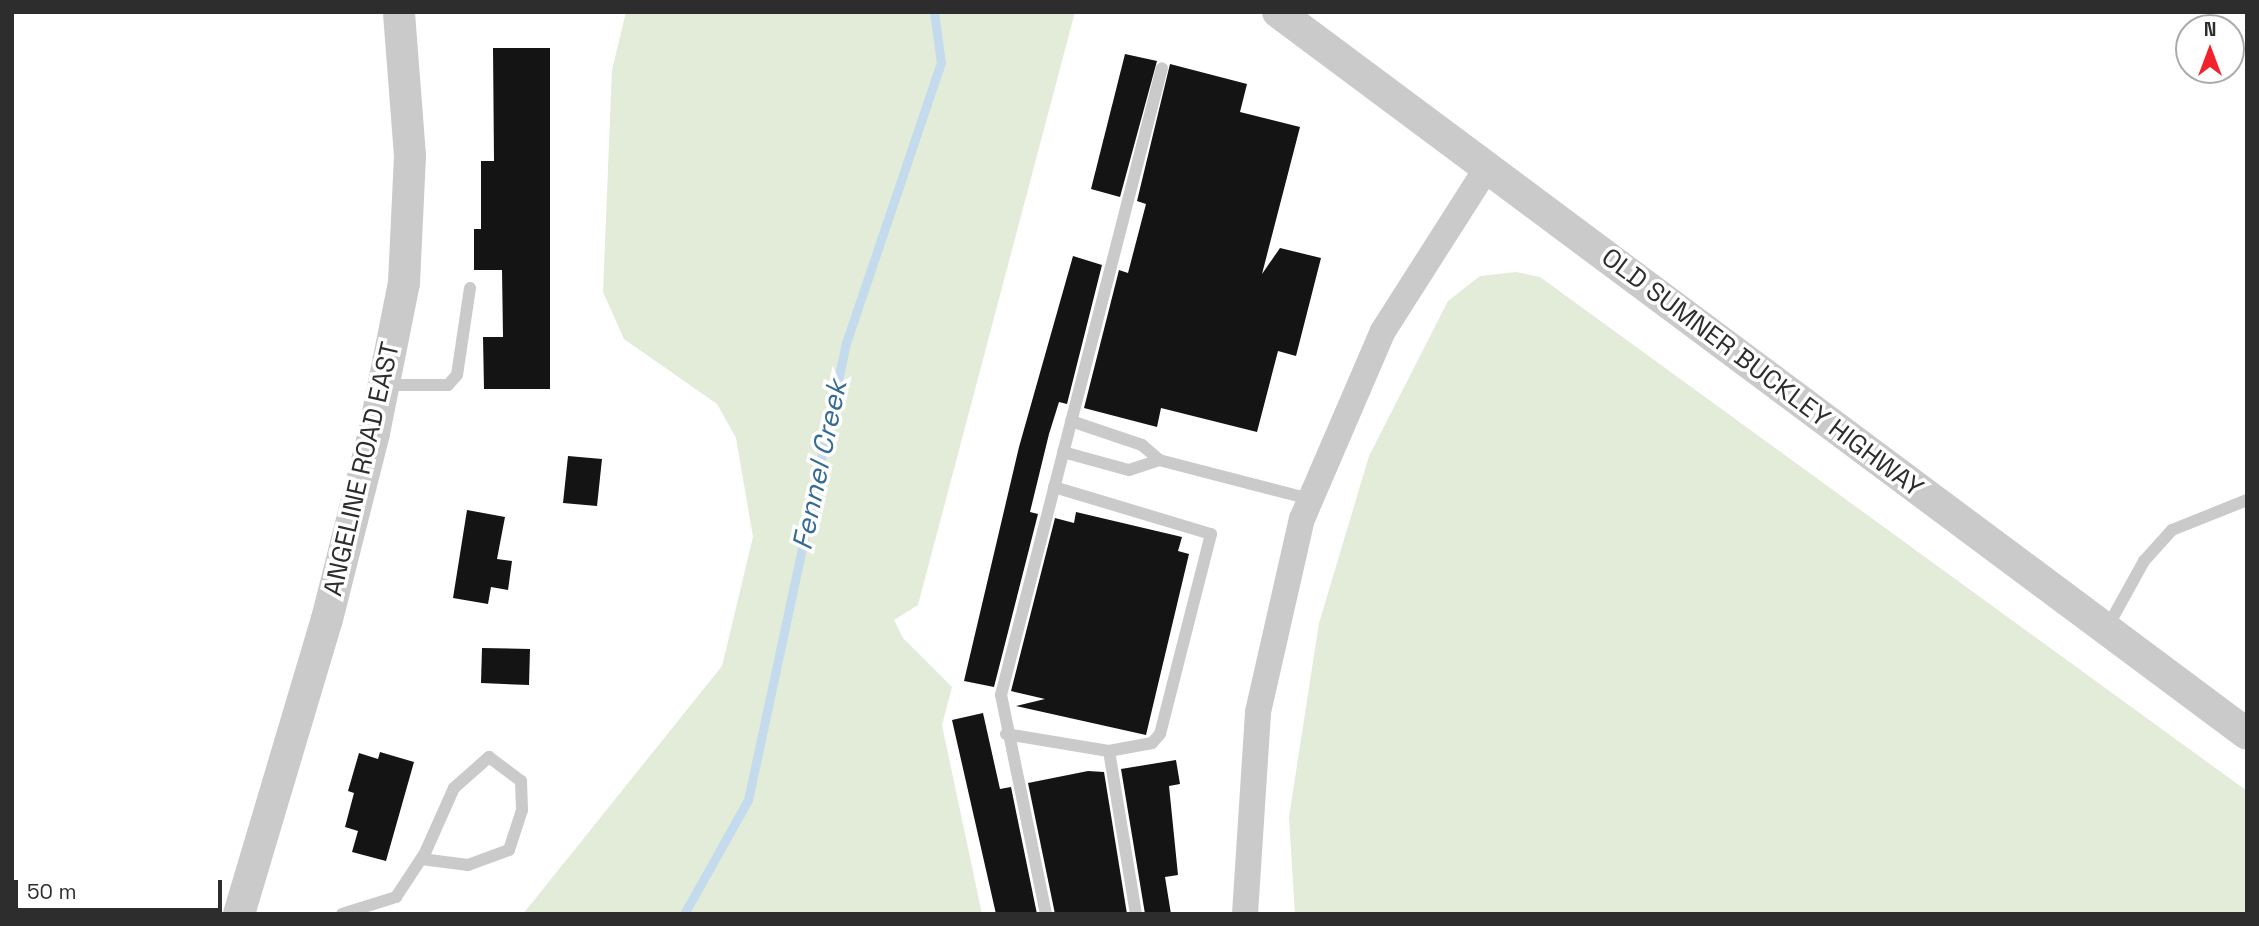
<!DOCTYPE html>
<html>
<head>
<meta charset="utf-8">
<style>
	body { margin:0 }
	#map { position:relative; width:2259px; height:926px; overflow:hidden; background:#fff; font-family:"Space Grotesk",sans-serif }
	div>[style] { position:absolute }
	.green>* { inset:0; background:#e2ecd9 }
	.stream>* { height:9px; margin:-4.5px; padding:0 4.5px; transform-origin:4.5px; border-radius:4.5px; background:#c4dbed }
	.building>* { inset:0; background:#141414 }
	.service>* { height:12px; margin:-6px; padding:0 6px; transform-origin:6px; border-radius:6px; background:#cacaca }
	.minor>* { height:26px; margin:-13px; padding:0 13px; transform-origin:13px; border-radius:13px; background:#cacaca }
	.tertiary>* { height:32px; margin:-16px; padding:0 16px; transform-origin:16px; border-radius:16px; background:#cacaca }
	span { translate:-50% -50%; white-space:nowrap; text-align:center; line-height:1.15; -webkit-text-stroke:7px #fff; paint-order:stroke }
	.street-label { font-size:26px; color:#2d2d2d }
	.water-label { font-size:28px; color:#366c94; font-style:italic }
	.frame { position:absolute; inset:0; border:14px solid #2d2d2d; pointer-events:none }
	.north { position:absolute; left:2175px; top:14px; width:70px; height:70px; box-sizing:border-box; background:#fff; border:2px solid #ababab; border-radius:50%; rotate:0deg; font-size:19px; font-weight:700; line-height:28px; text-align:center; color:#2d2d2d }
	.north::after { content:''; display:block; margin:auto; width:24px; height:32px; background:#f12229; clip-path:polygon(50% 0,100% 100%,50% 72%,0 100%) }
	.scale { position:absolute; left:14px; top:880px; width:208px; height:32px; box-sizing:border-box; border:4px solid #2d2d2d; border-top:0; padding-left:9px; font-size:21px; line-height:24px; white-space:nowrap; color:#2d2d2d; -webkit-text-stroke:5px #fff; paint-order:stroke }
</style>
</head>
<body>
<div id="map">
	<div class="green">
		<div style="clip-path:polygon(626px 12px,1075px 12px,918px 605px,894px 620px,903px 638px,952px 687px,942px 725px,982px 914px,523px 914px,722px 666px,753px 537px,736px 438px,717px 404px,624px 339px,603px 292px,612px 70px)"></div>
		<div style="clip-path:polygon(1516px 272px,1540px 277px,2247px 791px,2247px 914px,1295px 914px,1289px 817px,1319px 623px,1369px 456px,1448px 301px,1480px 276px)"></div>
	</div>
	<div class="stream">
		<div style="left:684px;top:914px;width:131px;rotate:-60.7deg"></div>
		<div style="left:748px;top:800px;width:464px;rotate:-77.9deg"></div>
		<div style="left:845px;top:346px;width:299px;rotate:-71.3deg"></div>
		<div style="left:941px;top:63px;width:51px;rotate:-97.8deg"></div>
	</div>
	<div class="building">
		<div style="clip-path:polygon(493px 48px,550px 48px,550px 389px,484px 389px,483px 337px,503px 337px,502px 270px,474px 270px,474px 229px,481px 229px,481px 161px,494px 161px)"></div>
		<div style="clip-path:polygon(1125px 54px,1157px 61px,1120px 197px,1091px 189px)"></div>
		<div style="clip-path:polygon(1170px 64px,1247px 84px,1240px 112px,1300px 127px,1262px 274px,1280px 248px,1321px 258px,1296px 356px,1278px 351px,1257px 432px,1161px 408px,1157px 427px,1084px 408px,1119px 270px,1128px 273px,1146px 204px,1137px 201px)"></div>
		<div style="clip-path:polygon(1073px 256px,1102px 265px,1067px 404px,1059px 402px,1049px 434px,1030px 512px,1038px 514px,994px 687px,964px 681px,1019px 447px)"></div>
		<div style="clip-path:polygon(568px 456px,602px 459px,597px 506px,563px 503px)"></div>
		<div style="clip-path:polygon(467px 510px,505px 517px,497px 559px,512px 561px,508px 590px,491px 587px,488px 604px,453px 598px)"></div>
		<div style="clip-path:polygon(1076px 512px,1182px 537px,1178px 551px,1189px 554px,1146px 735px,1016px 706px,1045px 699px,1011px 691px,1055px 518px,1074px 523px)"></div>
		<div style="clip-path:polygon(482px 648px,530px 649px,529px 685px,481px 683px)"></div>
		<div style="clip-path:polygon(983px 713px,1000px 789px,1011px 787px,1037px 914px,996px 914px,952px 720px)"></div>
		<div style="clip-path:polygon(380px 752px,414px 762px,386px 861px,352px 852px,358px 831px,345px 827px,354px 793px,348px 791px,359px 753px,378px 759px)"></div>
		<div style="clip-path:polygon(1176px 760px,1180px 784px,1169px 786px,1178px 875px,1165px 877px,1171px 914px,1145px 914px,1121px 769px)"></div>
		<div style="clip-path:polygon(1088px 771px,1104px 772px,1127px 914px,1055px 914px,1028px 783px)"></div>
	</div>
	<div class="service">
		<div style="left:384px;top:385px;width:64px"></div>
		<div style="left:448px;top:385px;width:13px;rotate:-48deg"></div>
		<div style="left:457px;top:375px;width:88px;rotate:-81.5deg"></div>
		<div style="left:1071px;top:421px;width:75px;rotate:18.7deg"></div>
		<div style="left:1142px;top:445px;width:23px;rotate:41deg"></div>
		<div style="left:1159px;top:460px;width:156px;rotate:14.5deg"></div>
		<div style="left:1063px;top:452px;width:68px;rotate:15.3deg"></div>
		<div style="left:1129px;top:470px;width:32px;rotate:-18deg"></div>
		<div style="left:1054px;top:487px;width:164px;rotate:16.7deg"></div>
		<div style="left:1211px;top:534px;width:206px;rotate:104.3deg"></div>
		<div style="left:1160px;top:734px;width:12px;rotate:132deg"></div>
		<div style="left:1152px;top:743px;width:44px;rotate:169.5deg"></div>
		<div style="left:1109px;top:751px;width:165px;rotate:80.6deg"></div>
		<div style="left:2107px;top:628px;width:77px;rotate:-61.1deg"></div>
		<div style="left:2144px;top:561px;width:42px;rotate:-47.9deg"></div>
		<div style="left:2172px;top:530px;width:81px;rotate:-21.8deg"></div>
		<div style="left:1006px;top:734px;width:104px;rotate:9.4deg"></div>
		<div style="left:342px;top:914px;width:57px;rotate:-17.5deg"></div>
		<div style="left:396px;top:897px;width:53px;rotate:-56.6deg"></div>
		<div style="left:425px;top:853px;width:71px;rotate:-66deg"></div>
		<div style="left:454px;top:788px;width:47px;rotate:-41.5deg"></div>
		<div style="left:489px;top:757px;width:40px;rotate:37deg"></div>
		<div style="left:521px;top:781px;width:29px;rotate:88deg"></div>
		<div style="left:522px;top:810px;width:42px;rotate:108deg"></div>
		<div style="left:509px;top:850px;width:44px;rotate:159.9deg"></div>
		<div style="left:468px;top:865px;width:47px;rotate:-172.7deg"></div>
		<div style="left:1046px;top:914px;width:224px;rotate:-101.6deg"></div>
		<div style="left:1001px;top:695px;width:647px;rotate:-75.6deg"></div>
	</div>
	<div class="minor">
		<div style="left:1245px;top:914px;width:202px;rotate:-86.3deg"></div>
		<div style="left:1258px;top:712px;width:198px;rotate:-77.2deg"></div>
		<div style="left:1302px;top:519px;width:205px;rotate:-66.7deg"></div>
		<div style="left:1383px;top:331px;width:193px;rotate:-57.5deg"></div>
	</div>
	<div class="tertiary">
		<div style="left:1278px;top:12px;width:1208px;rotate:36.69deg"></div>
		<div style="left:239px;top:914px;width:308px;rotate:-73.4deg"></div>
		<div style="left:327px;top:619px;width:192px;rotate:-75.8deg"></div>
		<div style="left:374px;top:433px;width:153px;rotate:-78.7deg"></div>
		<div style="left:404px;top:283px;width:127px;rotate:-87.3deg"></div>
		<div style="left:410px;top:156px;width:144px;rotate:-94.4deg"></div>
	</div>
	<div class="street-label">
		<span style="left:1762px;top:373px;rotate:37deg">OLD SUMNER BUCKLEY HIGHWAY</span>
		<span style="left:362px;top:469px;rotate:-77deg">ANGELINE ROAD EAST</span>
	</div>
	<div class="water-label">
		<span style="left:819px;top:465px;rotate:-78deg">Fennel Creek</span>
	</div>
	<div class="frame"></div>
	<div class="north">N</div>
	<div class="scale">50 m</div>
</div>
</body>
</html>
